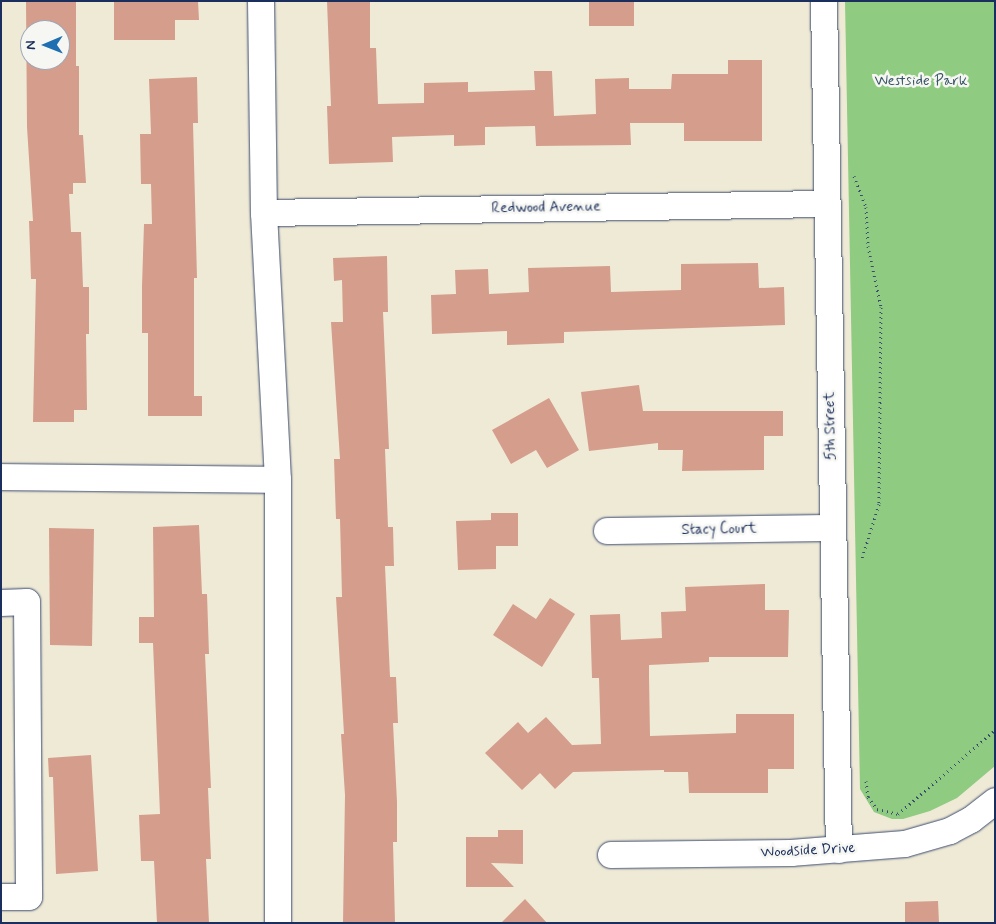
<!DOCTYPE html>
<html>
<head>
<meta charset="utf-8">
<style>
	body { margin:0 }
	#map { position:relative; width:996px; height:924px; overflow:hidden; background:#efead6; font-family:Mynerve,sans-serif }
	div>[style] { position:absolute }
	.green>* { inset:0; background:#8fcb80 }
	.building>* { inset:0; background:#d59d8c }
	.path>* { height:3px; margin-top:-1.5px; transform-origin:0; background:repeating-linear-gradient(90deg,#3b4b70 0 1px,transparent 0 5px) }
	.roads { filter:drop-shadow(0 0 1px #3b4b70) drop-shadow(0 0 1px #3b4b70) }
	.minor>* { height:26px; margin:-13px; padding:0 13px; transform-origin:13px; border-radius:13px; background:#fff }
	span { translate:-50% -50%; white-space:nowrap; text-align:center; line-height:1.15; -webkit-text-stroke:5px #f6f6f2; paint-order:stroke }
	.park-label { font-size:15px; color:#385666 }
	.street-label { font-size:15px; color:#1b2f5e }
	.frame { position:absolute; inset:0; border:2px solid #1b2f5e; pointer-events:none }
	.north { position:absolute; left:20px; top:20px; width:50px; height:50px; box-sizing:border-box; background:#f6f6f2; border:1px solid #9ea6b7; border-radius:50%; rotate:269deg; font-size:14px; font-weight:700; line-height:20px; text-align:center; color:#1b2f5e }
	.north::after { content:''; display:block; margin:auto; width:18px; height:22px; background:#1f6fb2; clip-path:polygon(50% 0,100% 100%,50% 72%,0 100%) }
</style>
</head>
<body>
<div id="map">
	<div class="green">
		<div style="clip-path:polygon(845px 1px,995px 1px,995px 766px,957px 798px,930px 811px,903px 819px,892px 819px,874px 812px,860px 789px)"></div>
	</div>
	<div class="building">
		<div style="clip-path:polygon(evenodd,26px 1px,76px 1px,76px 66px,79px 66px,79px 135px,83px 135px,86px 183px,73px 183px,73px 194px,69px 194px,71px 232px,81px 232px,83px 287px,89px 287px,89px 334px,86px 334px,87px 410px,74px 410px,74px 422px,33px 422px,36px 279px,31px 279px,29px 221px,33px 221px,27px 127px,26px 1px,30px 30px,60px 30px,60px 60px,30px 60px,30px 30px)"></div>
		<div style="clip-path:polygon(114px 1px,198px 1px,199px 20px,175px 20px,175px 40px,114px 40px)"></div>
		<div style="clip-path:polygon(327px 1px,370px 1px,370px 48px,376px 48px,378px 104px,424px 103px,424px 83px,468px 82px,468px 92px,535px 90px,534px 71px,552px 71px,554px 116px,596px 114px,595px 79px,629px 78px,629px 89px,671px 89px,672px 74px,728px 74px,728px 60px,762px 60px,762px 141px,684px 141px,684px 123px,630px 123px,631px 145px,536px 146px,535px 126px,485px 127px,485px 145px,454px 146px,454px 135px,392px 137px,393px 162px,329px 164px,327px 106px,331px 106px)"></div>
		<div style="clip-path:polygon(589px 1px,634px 1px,634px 26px,589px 26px)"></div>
		<div style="clip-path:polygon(197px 77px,198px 123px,193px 123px,197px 278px,194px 278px,194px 396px,202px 396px,202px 416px,148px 416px,148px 333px,142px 333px,142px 286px,144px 224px,152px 224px,151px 184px,141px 184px,140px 134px,151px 134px,149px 79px)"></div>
		<div style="clip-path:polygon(387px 256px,388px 312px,383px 312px,389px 449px,385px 449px,388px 527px,393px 527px,394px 566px,385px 566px,390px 677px,396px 677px,398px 723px,393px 723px,397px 802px,397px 842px,393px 842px,395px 923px,343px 923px,345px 795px,341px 734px,344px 734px,336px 597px,342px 597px,340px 519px,336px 519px,334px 459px,340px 459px,331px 322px,343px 322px,342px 280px,334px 281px,333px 258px)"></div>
		<div style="clip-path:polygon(758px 263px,759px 288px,784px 287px,785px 325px,564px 332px,564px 343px,507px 345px,507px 331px,432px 334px,431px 295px,456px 294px,455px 270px,488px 269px,489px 294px,529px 292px,528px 268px,610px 266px,611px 292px,681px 290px,681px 264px)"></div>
		<div style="clip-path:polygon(639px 385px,643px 411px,783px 411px,783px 436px,764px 436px,764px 470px,682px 471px,683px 450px,658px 450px,658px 443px,589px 451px,581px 392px)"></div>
		<div style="clip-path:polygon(549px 398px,579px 450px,547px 468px,536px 450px,511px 464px,492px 430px)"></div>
		<div style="clip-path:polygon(491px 513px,518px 513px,518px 546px,496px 546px,496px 569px,458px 570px,456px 521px,491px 520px)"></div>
		<div style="clip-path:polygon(199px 525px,202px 594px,207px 594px,209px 654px,205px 654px,211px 788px,208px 788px,211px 859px,206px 859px,209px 923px,157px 923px,154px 861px,141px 861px,139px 815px,160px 814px,153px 643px,139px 643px,139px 617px,154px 617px,153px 527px)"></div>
		<div style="clip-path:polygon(49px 528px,94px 529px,92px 646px,50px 645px)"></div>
		<div style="clip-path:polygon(765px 584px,765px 610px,789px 610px,788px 657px,709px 657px,709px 662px,649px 665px,649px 676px,650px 736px,736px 733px,736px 714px,794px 714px,794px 769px,768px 769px,768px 793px,689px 793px,688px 772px,664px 772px,664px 770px,573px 772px,555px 789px,540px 773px,522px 790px,485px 753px,518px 722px,528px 733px,546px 717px,572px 745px,601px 744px,599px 678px,592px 678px,590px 615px,620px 614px,621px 640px,662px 638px,661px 612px,686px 611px,685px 587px)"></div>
		<div style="clip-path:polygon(550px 598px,575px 614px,542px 667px,493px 635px,513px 604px,536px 619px)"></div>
		<div style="clip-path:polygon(91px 755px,98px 871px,56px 874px,53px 777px,49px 777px,48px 758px)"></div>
		<div style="clip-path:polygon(498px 830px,523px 830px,523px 864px,491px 863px,514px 887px,466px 887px,466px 837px,498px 837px)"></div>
		<div style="clip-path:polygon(525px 899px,547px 923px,501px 923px)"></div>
		<div style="clip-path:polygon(938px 901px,939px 923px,905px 923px,905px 902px)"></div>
	</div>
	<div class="path">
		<div style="left:854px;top:176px;width:33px;rotate:69deg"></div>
		<div style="left:866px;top:207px;width:39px;rotate:87deg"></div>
		<div style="left:868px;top:246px;width:62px;rotate:78deg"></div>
		<div style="left:881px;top:307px;width:197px;rotate:90.6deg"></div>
		<div style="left:879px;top:504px;width:57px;rotate:107.5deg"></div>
		<div style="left:866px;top:781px;width:16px;rotate:83deg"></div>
		<div style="left:868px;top:797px;width:15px;rotate:53deg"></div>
		<div style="left:877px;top:809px;width:22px;rotate:13deg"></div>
		<div style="left:898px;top:814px;width:128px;rotate:-40.9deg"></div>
	</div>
	<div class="roads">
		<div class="minor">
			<div style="left:261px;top:1px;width:212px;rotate:89.2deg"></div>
			<div style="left:264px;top:213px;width:267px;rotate:87deg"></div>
			<div style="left:278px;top:480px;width:443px;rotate:90deg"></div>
			<div style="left:824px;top:1px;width:849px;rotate:88.99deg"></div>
			<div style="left:264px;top:213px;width:563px;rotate:-0.92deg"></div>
			<div style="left:1px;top:477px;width:277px;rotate:0.6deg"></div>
			<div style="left:607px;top:531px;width:225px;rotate:-0.8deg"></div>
			<div style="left:1px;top:603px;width:26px;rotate:-2deg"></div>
			<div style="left:27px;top:602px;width:295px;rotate:89.6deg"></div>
			<div style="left:29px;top:897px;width:28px;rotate:180deg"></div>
			<div style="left:611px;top:855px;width:180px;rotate:-0.6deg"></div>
			<div style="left:791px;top:853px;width:114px;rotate:-4.5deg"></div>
			<div style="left:905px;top:844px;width:47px;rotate:-16.1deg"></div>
			<div style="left:950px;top:831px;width:24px;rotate:-28deg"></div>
			<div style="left:971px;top:820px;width:31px;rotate:-38deg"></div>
		</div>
	</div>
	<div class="park-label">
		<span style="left:921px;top:82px">Westside Park</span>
	</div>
	<div class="street-label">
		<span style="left:546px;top:208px;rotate:-1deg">Redwood Avenue</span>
		<span style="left:831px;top:426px;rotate:-91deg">5th Street</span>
		<span style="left:719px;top:530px;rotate:-1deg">Stacy Court</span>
		<span style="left:808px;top:851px;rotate:-3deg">Woodside Drive</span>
	</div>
	<div class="frame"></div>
	<div class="north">N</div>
</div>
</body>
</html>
